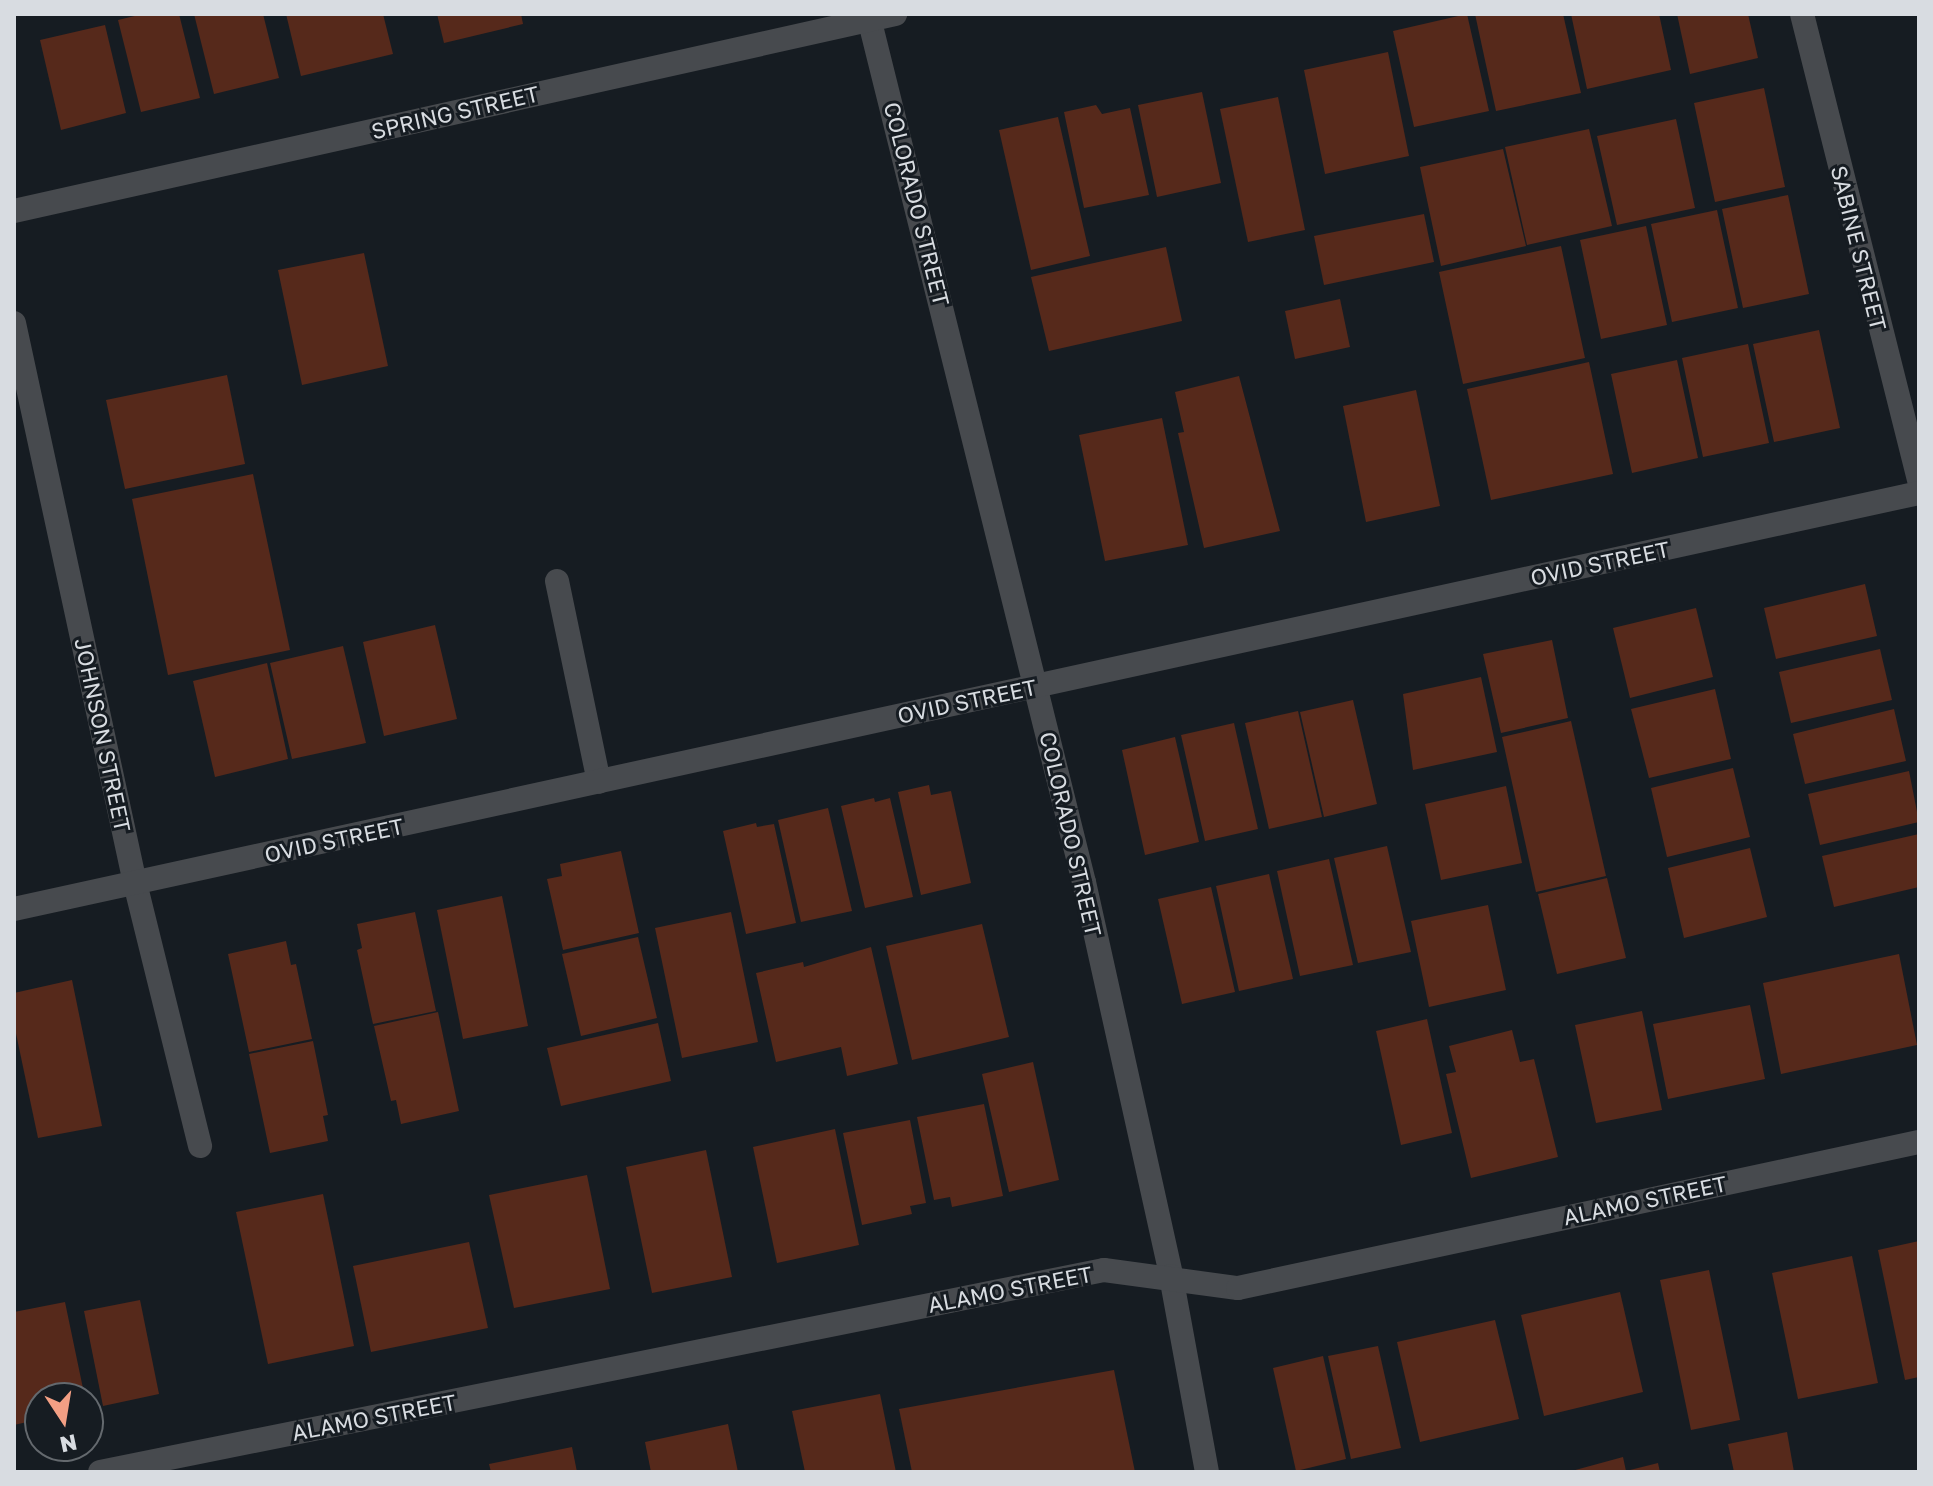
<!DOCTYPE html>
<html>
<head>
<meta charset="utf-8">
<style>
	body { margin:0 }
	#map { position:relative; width:1933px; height:1486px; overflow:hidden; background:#161c22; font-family:"Golos Text",sans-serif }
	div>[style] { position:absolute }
	.building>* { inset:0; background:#56291b }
	.minor>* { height:24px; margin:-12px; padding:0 12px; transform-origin:12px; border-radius:12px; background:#474a4e }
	span { translate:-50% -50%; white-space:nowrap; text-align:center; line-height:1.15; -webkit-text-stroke:6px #161c22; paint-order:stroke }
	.street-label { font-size:22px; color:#d8dce1 }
	.frame { position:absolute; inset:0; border:16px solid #d8dce1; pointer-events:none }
	.north { position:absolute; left:24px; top:1382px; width:80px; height:80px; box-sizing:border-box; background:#161c22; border:2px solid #64696e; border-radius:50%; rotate:168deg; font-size:22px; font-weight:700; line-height:32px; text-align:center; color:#d8dce1 }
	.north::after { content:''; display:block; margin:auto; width:28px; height:36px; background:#f39f84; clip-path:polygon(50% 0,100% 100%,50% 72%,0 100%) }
</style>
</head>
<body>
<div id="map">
	<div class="building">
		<div style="clip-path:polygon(143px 14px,179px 14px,200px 98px,141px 112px,118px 20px)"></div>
		<div style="clip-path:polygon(194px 14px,263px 14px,279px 78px,214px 94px)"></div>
		<div style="clip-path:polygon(286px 14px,383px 14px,393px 54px,301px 76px)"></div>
		<div style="clip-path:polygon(437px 14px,521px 14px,523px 24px,444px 43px)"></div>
		<div style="clip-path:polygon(1467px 14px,1489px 111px,1414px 127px,1393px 31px)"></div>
		<div style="clip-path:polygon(1475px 14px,1563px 14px,1581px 93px,1496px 111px)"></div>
		<div style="clip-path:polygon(1571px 14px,1659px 14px,1671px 70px,1587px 89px)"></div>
		<div style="clip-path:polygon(1677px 14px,1748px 14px,1758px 58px,1690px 74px)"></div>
		<div style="clip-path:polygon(105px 25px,126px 113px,61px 130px,40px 40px)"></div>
		<div style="clip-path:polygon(1388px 52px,1409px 156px,1325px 174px,1304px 70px)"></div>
		<div style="clip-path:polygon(1764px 88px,1785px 187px,1715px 202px,1694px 103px)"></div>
		<div style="clip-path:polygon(1202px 92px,1221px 183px,1157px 197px,1138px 105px)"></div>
		<div style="clip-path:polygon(1278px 97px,1305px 230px,1248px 242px,1220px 109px)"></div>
		<div style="clip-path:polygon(1096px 105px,1102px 114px,1130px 108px,1149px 195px,1084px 208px,1064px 112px)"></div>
		<div style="clip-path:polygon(1058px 117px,1090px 256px,1031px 270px,999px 130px)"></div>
		<div style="clip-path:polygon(1676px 119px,1695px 208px,1617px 225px,1597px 136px)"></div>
		<div style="clip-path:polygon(1589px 129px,1612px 226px,1527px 245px,1505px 147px)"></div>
		<div style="clip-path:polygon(1503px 149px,1526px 246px,1441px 266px,1420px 167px)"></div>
		<div style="clip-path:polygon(1788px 195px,1809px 294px,1743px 308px,1722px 209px)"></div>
		<div style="clip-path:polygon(1717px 210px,1738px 308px,1672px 322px,1651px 224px)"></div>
		<div style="clip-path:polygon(1424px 214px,1434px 262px,1324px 285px,1314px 236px)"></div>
		<div style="clip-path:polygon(1646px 226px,1667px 325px,1601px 339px,1580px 240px)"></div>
		<div style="clip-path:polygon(1561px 246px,1585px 358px,1463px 384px,1439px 272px)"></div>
		<div style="clip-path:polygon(1166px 247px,1182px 321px,1049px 351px,1031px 277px)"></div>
		<div style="clip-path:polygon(364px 253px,388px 366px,302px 385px,278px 270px)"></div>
		<div style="clip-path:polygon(1340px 299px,1350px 347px,1295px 359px,1285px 311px)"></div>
		<div style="clip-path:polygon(1819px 330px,1840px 428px,1774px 442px,1753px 344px)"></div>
		<div style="clip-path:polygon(1748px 344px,1769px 443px,1703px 457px,1682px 358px)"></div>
		<div style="clip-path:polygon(1677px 360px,1698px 458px,1632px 473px,1611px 374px)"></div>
		<div style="clip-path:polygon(1589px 362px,1613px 474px,1491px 500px,1467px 389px)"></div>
		<div style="clip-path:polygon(227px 375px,245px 464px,125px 489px,106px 400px)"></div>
		<div style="clip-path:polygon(1239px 376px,1280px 531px,1204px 548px,1178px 433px,1184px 432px,1175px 392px)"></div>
		<div style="clip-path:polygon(1416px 390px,1440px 506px,1366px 522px,1343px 406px)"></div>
		<div style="clip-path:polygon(1162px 418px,1188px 545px,1105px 561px,1079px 435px)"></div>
		<div style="clip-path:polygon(253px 474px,290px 650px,168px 675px,132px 499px)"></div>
		<div style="clip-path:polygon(1865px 584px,1877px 636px,1776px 659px,1764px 608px)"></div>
		<div style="clip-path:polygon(1696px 608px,1713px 677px,1630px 698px,1613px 628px)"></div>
		<div style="clip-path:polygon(435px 625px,457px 719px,384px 736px,363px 642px)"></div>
		<div style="clip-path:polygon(1552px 640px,1568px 718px,1501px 733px,1483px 654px)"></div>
		<div style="clip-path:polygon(343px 646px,366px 743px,292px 759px,270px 663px)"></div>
		<div style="clip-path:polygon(1880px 649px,1892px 700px,1791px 723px,1779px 672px)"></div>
		<div style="clip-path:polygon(267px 663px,288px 759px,215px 777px,193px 681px)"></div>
		<div style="clip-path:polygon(1481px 677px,1497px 752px,1413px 770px,1403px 694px)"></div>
		<div style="clip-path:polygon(1715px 689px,1731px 759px,1649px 778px,1631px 709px)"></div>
		<div style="clip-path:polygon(1353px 700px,1377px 804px,1324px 817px,1300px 712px)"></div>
		<div style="clip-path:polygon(1894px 709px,1906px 761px,1805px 784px,1793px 734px)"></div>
		<div style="clip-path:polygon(1298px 711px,1322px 817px,1269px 829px,1245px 723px)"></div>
		<div style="clip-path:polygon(1571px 721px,1606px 876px,1536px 892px,1502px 737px)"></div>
		<div style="clip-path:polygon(1234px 723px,1258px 829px,1205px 841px,1181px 735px)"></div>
		<div style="clip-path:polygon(1175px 737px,1199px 842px,1145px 855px,1122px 750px)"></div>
		<div style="clip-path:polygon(1733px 768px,1750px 837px,1667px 857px,1651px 788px)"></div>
		<div style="clip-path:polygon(1909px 771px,1919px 822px,1820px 845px,1808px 794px)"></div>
		<div style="clip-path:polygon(929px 785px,931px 795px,951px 791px,971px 883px,921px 895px,898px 792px)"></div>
		<div style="clip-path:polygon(1506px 786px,1522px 863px,1441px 880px,1425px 804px)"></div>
		<div style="clip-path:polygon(874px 798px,875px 802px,890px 798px,913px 897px,865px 908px,841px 806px)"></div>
		<div style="clip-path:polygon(828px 808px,852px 911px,801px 922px,778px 820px)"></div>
		<div style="clip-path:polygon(756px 823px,757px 827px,774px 824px,796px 923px,746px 934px,723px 831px)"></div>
		<div style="clip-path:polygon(1919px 834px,1919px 887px,1834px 907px,1822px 856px)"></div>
		<div style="clip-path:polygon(1387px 846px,1411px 952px,1358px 963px,1334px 858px)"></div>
		<div style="clip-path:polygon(1750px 848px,1767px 917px,1684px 938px,1668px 868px)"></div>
		<div style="clip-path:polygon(621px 851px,639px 933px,563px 950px,547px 879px,562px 876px,560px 864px)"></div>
		<div style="clip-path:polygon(1329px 859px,1353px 965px,1300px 976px,1277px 871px)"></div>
		<div style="clip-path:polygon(1269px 874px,1293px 979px,1239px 991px,1216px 886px)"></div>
		<div style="clip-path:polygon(1607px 878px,1626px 958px,1557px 974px,1538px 894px)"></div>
		<div style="clip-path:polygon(1211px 887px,1235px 992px,1182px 1004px,1158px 899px)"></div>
		<div style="clip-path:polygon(502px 896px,528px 1026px,463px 1039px,437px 910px)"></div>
		<div style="clip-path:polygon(1488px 905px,1506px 990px,1429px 1007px,1411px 921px)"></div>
		<div style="clip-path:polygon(415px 912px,436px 1011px,373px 1024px,357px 950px,362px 948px,357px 924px)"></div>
		<div style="clip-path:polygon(731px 912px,758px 1042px,682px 1058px,655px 928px)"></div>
		<div style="clip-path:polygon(982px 924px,1009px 1037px,912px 1060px,886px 946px)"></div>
		<div style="clip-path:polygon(638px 937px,657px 1018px,581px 1036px,562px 954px)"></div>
		<div style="clip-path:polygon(286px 941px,291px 965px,296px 964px,312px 1039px,249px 1052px,228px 954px)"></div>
		<div style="clip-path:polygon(871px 947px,898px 1064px,847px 1076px,841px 1047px,776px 1062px,756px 973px,803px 962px,804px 967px)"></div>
		<div style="clip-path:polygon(1899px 954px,1917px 1045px,1781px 1074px,1763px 983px)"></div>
		<div style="clip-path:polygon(72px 980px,102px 1126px,38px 1138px,14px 1024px,14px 993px)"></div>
		<div style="clip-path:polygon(1750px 1005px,1765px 1079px,1668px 1099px,1653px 1024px)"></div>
		<div style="clip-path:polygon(1642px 1011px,1662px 1110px,1596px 1123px,1575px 1025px)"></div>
		<div style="clip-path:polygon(438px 1012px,459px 1111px,401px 1124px,396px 1100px,391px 1101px,374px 1026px)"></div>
		<div style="clip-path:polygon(1427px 1019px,1452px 1133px,1401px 1145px,1376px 1031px)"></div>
		<div style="clip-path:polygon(658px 1023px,671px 1081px,561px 1106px,547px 1048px)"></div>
		<div style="clip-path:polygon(1512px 1030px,1520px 1062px,1534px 1059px,1558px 1157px,1471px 1178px,1446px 1074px,1456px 1072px,1449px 1046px)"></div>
		<div style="clip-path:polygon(313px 1041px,328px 1115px,323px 1116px,328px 1141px,270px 1153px,249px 1054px)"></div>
		<div style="clip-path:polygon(1033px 1062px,1059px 1180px,1009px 1192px,982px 1074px)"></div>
		<div style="clip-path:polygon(984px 1104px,1003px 1196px,952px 1207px,950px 1197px,934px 1200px,917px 1117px)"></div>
		<div style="clip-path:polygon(910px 1120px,926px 1203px,910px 1206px,912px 1214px,862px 1225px,843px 1133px)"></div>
		<div style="clip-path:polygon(835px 1129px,859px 1245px,777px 1263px,753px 1147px)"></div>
		<div style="clip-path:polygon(706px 1150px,732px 1277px,652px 1293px,626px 1167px)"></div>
		<div style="clip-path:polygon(587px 1175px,610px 1289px,514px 1308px,489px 1195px)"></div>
		<div style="clip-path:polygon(323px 1194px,354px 1346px,268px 1364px,236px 1212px)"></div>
		<div style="clip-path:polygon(1919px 1241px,1919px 1377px,1905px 1380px,1878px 1250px)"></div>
		<div style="clip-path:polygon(469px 1242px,488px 1328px,371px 1352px,353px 1266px)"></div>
		<div style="clip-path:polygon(1852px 1256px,1878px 1383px,1798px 1399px,1772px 1273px)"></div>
		<div style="clip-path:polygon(1709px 1270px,1740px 1420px,1691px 1430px,1660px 1280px)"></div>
		<div style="clip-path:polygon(1620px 1292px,1643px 1392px,1544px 1416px,1521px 1315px)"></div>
		<div style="clip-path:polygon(140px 1300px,159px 1394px,103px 1406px,84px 1311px)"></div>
		<div style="clip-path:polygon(65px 1302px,85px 1398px,40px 1398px,40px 1419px,14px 1425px,14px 1312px)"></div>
		<div style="clip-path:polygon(1495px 1320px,1519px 1419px,1420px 1442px,1397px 1342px)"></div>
		<div style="clip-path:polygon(1378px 1346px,1401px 1448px,1351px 1459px,1328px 1356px)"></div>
		<div style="clip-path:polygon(1323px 1356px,1346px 1459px,1296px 1471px,1273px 1368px)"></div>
		<div style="clip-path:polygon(1114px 1370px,1135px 1472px,912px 1472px,899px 1409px)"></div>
		<div style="clip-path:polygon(880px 1394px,896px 1472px,805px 1472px,792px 1411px)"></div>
		<div style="clip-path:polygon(728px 1424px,738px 1472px,651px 1472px,645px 1442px)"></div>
		<div style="clip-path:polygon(1787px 1432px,1794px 1472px,1734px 1472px,1728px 1444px)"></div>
		<div style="clip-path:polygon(572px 1447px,577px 1472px,491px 1472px,489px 1464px)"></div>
		<div style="clip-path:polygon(1623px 1457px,1626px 1471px,1658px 1463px,1660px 1472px,1568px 1472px)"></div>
	</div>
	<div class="minor">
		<div style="left:868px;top:14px;width:894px;rotate:76.03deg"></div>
		<div style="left:1084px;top:882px;width:403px;rotate:77.5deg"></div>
		<div style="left:1171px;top:1276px;width:199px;rotate:79.6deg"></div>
		<div style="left:1802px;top:14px;width:481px;rotate:75.9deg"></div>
		<div style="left:14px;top:211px;width:903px;rotate:-12.6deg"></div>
		<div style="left:14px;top:323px;width:573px;rotate:77.81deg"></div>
		<div style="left:135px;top:883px;width:271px;rotate:76.1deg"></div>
		<div style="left:557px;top:581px;width:205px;rotate:78.2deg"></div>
		<div style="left:14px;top:909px;width:1950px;rotate:-12.32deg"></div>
		<div style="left:100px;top:1472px;width:1024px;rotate:-11.38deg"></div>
		<div style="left:1104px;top:1270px;width:135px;rotate:7.7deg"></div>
		<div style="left:1238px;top:1288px;width:696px;rotate:-12.1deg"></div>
	</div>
	<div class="street-label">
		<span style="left:455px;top:112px;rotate:-13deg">SPRING STREET</span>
		<span style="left:917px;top:204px;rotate:76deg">COLORADO STREET</span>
		<span style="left:1859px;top:248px;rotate:76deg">SABINE STREET</span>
		<span style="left:1600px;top:563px;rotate:-12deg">OVID STREET</span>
		<span style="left:967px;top:701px;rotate:-12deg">OVID STREET</span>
		<span style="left:103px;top:735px;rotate:78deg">JOHNSON STREET</span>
		<span style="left:1071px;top:834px;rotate:77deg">COLORADO STREET</span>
		<span style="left:334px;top:840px;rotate:-12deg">OVID STREET</span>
		<span style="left:1645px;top:1200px;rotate:-12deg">ALAMO STREET</span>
		<span style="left:1010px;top:1289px;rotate:-11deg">ALAMO STREET</span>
		<span style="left:374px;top:1417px;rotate:-11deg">ALAMO STREET</span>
	</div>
	<div class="frame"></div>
	<div class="north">N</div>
</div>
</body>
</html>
